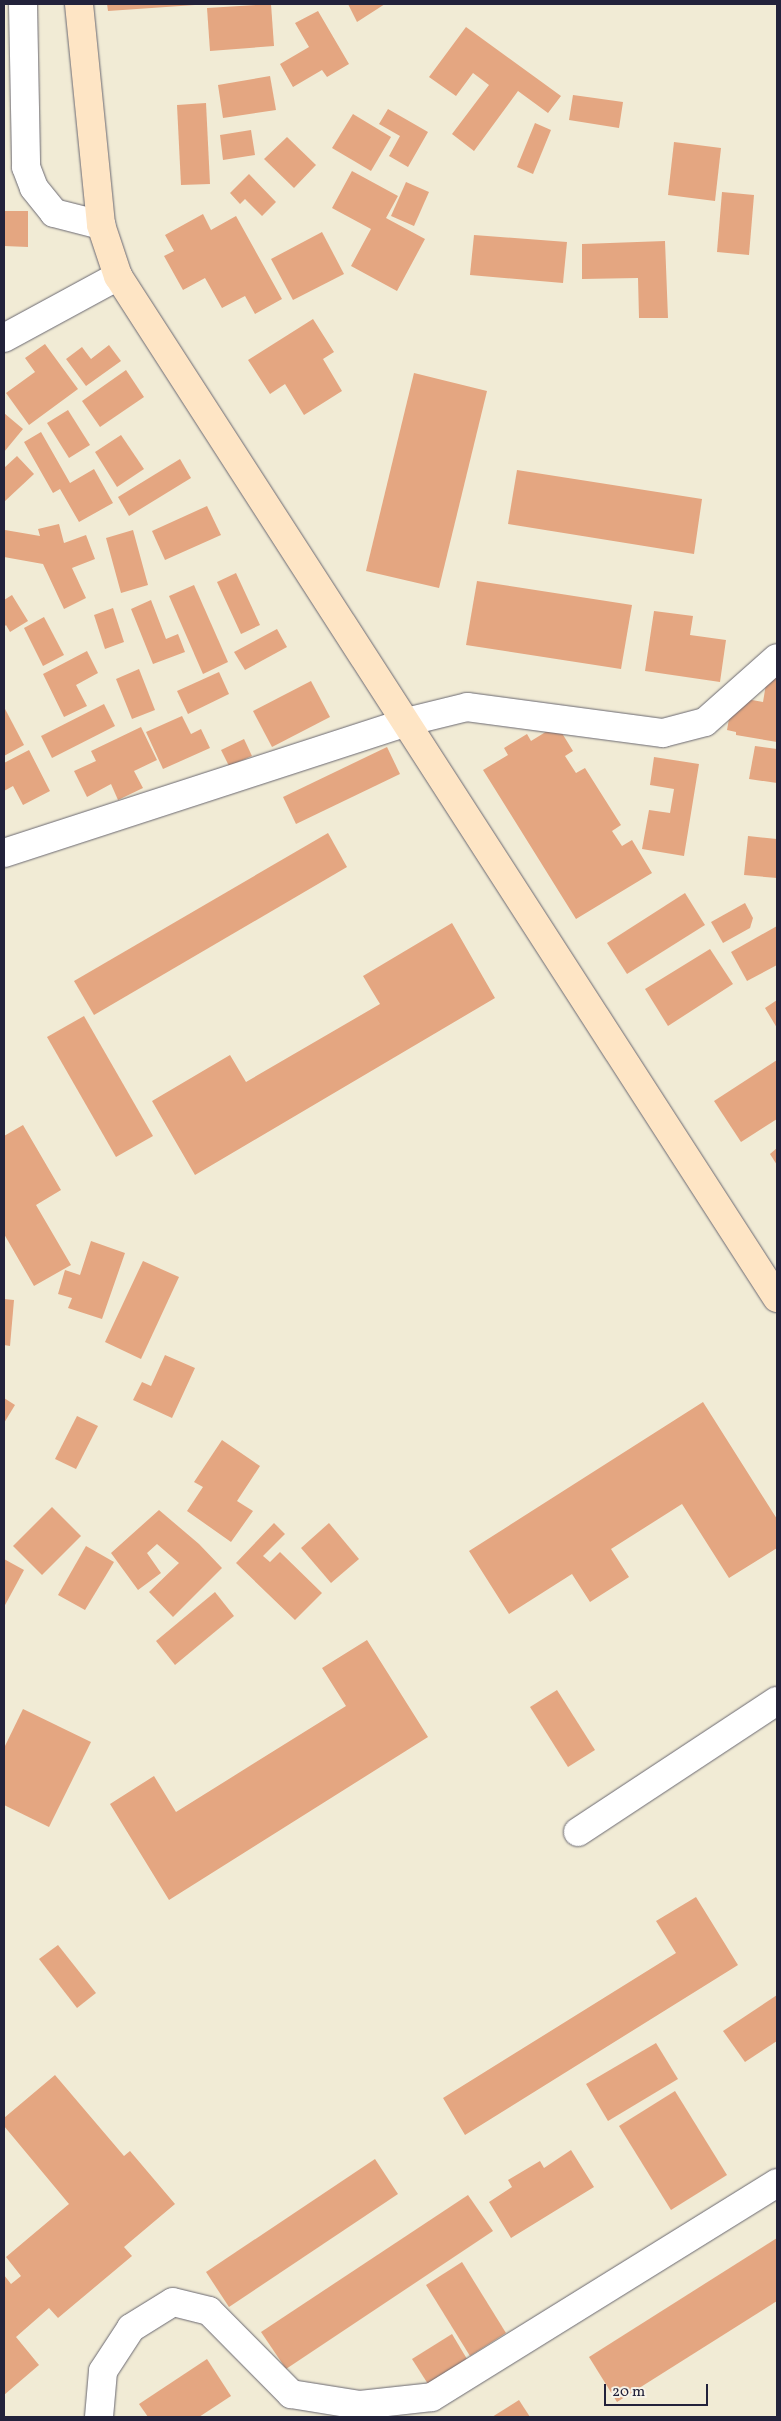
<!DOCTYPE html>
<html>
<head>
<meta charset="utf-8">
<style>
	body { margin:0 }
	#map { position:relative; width:781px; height:2421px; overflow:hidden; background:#f1ebd5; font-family:Vollkorn,serif }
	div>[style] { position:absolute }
	.building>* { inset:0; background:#e4a681 }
	.roads { filter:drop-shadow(0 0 1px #6a6871) drop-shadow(0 0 1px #6a6871) }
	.street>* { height:28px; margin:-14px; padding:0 14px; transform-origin:14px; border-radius:14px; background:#fff }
	.secondary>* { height:28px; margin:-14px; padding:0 14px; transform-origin:14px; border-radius:14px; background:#fee5c5 }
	span { translate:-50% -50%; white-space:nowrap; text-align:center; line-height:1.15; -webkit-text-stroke:4px #f7f3e8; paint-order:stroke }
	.frame { position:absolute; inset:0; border:5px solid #22223b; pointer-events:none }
	.scale { position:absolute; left:604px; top:2384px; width:104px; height:22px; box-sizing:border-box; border:2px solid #22223b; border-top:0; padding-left:6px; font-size:15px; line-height:18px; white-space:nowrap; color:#22223b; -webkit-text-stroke:4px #f7f3e8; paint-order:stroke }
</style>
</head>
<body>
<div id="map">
	<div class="building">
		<div style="clip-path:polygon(107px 4px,195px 4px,195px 5px,108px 11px)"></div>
		<div style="clip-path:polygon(271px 4px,274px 46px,210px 51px,207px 8px)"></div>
		<div style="clip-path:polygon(348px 4px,385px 4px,357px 22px)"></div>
		<div style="clip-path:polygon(318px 11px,349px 64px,327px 77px,322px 70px,293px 87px,280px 64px,309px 47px,295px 23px)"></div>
		<div style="clip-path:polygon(466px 27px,561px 96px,548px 113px,518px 91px,474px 151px,452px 134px,489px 85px,473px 73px,456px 96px,429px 77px)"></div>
		<div style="clip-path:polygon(270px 76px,276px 110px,223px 118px,218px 85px)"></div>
		<div style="clip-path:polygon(573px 95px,623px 102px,619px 128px,569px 120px)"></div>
		<div style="clip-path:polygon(206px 103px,210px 184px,181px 185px,177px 105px)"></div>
		<div style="clip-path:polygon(388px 109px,428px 132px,408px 167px,389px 156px,400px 136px,379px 124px)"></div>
		<div style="clip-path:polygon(353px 114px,391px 137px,371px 171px,332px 148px)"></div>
		<div style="clip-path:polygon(535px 123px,551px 130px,533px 174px,517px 167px)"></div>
		<div style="clip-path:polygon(251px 130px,255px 155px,223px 160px,220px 135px)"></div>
		<div style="clip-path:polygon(287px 137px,316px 165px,294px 188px,264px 159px)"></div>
		<div style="clip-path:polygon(674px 142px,721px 148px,715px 201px,668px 195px)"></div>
		<div style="clip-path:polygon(352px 171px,398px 196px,386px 218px,425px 239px,397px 291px,351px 266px,371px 229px,332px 208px)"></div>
		<div style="clip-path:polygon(249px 174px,276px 202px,262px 216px,245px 199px,240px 204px,230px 193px)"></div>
		<div style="clip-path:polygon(406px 182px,429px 192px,414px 226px,391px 216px)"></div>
		<div style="clip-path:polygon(722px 192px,754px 195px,749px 255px,717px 252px)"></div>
		<div style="clip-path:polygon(4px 211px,28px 211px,28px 247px,4px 246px)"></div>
		<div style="clip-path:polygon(203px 214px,211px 230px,236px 216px,282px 299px,255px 314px,245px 296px,222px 308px,205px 278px,183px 290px,164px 256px,174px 251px,165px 235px)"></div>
		<div style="clip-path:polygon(322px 232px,344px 274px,293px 300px,271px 259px)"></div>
		<div style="clip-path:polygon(474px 235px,567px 242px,563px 283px,470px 275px)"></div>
		<div style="clip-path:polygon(665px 241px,668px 318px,639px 318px,638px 278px,582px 279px,582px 244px)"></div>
		<div style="clip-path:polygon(313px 319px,334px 352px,323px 359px,342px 391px,304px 415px,285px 384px,270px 394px,248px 360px)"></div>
		<div style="clip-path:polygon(45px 344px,78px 389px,29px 425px,6px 393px,35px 372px,25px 358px)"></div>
		<div style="clip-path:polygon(109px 345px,121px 361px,86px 386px,66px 359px,82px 347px,91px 359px)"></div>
		<div style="clip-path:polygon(126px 370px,144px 397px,100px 427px,82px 401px)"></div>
		<div style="clip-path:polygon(414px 373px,487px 391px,439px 588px,366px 571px)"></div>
		<div style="clip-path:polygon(68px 410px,90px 445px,69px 458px,47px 423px)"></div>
		<div style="clip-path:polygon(4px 413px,23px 429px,4px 452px)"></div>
		<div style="clip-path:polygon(41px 432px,70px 483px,94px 469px,113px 503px,79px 522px,60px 489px,53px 493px,24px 442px)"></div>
		<div style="clip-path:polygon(121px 435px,144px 469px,117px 487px,95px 452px)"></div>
		<div style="clip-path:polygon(17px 456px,34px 474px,4px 502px,4px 468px)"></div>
		<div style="clip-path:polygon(180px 459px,191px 478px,129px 516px,118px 497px)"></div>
		<div style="clip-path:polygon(517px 470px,702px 499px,694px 554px,508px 524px)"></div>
		<div style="clip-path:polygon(207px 506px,221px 535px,165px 560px,152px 531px)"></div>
		<div style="clip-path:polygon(59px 524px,64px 543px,86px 535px,95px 559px,72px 568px,86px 598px,64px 609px,43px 564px,4px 557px,5px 530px,40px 536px,38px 529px)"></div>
		<div style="clip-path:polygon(133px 530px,148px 585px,121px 593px,106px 538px)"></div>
		<div style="clip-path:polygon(236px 573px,260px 625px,241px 634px,217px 582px)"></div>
		<div style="clip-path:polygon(477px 581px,632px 605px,621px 669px,466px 645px)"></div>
		<div style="clip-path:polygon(194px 585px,228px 662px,203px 674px,169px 596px)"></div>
		<div style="clip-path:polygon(12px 595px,28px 621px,10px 632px,6px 625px,4px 627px,4px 600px)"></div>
		<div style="clip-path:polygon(151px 600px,166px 639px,178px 634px,185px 652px,153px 664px,131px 609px)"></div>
		<div style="clip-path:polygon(113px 608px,124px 642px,105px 649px,94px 615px)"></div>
		<div style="clip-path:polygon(654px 611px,693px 616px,690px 635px,726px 640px,720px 682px,645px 671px)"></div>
		<div style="clip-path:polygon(44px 617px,64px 655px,43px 666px,24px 628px)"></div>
		<div style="clip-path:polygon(277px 629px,287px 647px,245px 670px,234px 652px)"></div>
		<div style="clip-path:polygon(87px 651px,98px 673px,76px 685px,87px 706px,64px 717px,43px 674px)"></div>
		<div style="clip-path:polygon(139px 669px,155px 710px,132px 719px,116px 679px)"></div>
		<div style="clip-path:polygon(219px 672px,229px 694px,188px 714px,177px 691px)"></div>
		<div style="clip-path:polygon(768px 672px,777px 673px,777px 742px,736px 735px,736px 732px,727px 730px,732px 702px,741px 698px,763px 702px)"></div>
		<div style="clip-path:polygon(311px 681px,330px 717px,272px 747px,253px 711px)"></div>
		<div style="clip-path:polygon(104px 704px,115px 726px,52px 758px,41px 736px)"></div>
		<div style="clip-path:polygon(4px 707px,24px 745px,4px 756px)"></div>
		<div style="clip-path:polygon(182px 716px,191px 734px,201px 729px,210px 748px,163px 769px,146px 732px)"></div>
		<div style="clip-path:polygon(557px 725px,573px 751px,565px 756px,576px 773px,585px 768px,621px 825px,612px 831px,622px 846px,632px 840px,652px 873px,576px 919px,483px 770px,508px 755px,504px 748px,527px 734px,531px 741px)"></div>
		<div style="clip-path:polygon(141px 727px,157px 760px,134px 771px,143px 788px,118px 800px,111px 784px,87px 797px,74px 771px,96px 761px,91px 751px)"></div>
		<div style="clip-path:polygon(244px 739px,252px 756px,229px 766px,221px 750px)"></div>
		<div style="clip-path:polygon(755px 746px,777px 749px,777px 783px,749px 779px)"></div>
		<div style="clip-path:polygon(387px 747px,400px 774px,296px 824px,283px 797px)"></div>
		<div style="clip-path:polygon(29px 750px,50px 791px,23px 805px,13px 786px,4px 791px,4px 763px)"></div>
		<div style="clip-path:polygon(654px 757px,699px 764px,684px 856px,642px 849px,649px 810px,670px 813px,674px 789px,650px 785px)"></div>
		<div style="clip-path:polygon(328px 833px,347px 867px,94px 1015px,74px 981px)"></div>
		<div style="clip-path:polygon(748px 836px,777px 839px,777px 878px,744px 875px)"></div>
		<div style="clip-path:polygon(685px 893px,705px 925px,627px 974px,607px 943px)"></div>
		<div style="clip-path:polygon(745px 903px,753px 918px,750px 928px,723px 943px,711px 922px)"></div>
		<div style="clip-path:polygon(452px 923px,495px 998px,195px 1175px,152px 1101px,230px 1055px,246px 1082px,380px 1004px,363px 976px)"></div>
		<div style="clip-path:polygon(777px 926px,777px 965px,747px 981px,731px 952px)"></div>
		<div style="clip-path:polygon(710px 949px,733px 984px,668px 1026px,645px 989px)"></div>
		<div style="clip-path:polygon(777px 1000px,777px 1028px,765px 1008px)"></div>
		<div style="clip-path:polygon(84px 1016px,153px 1136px,116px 1157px,47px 1037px)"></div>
		<div style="clip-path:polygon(777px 1060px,777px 1119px,741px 1142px,714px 1101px)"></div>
		<div style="clip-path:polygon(23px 1125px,61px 1190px,36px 1205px,71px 1265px,34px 1286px,4px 1234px,4px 1136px)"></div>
		<div style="clip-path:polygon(777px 1148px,777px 1165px,770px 1154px)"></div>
		<div style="clip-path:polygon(91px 1241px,125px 1253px,102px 1319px,68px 1308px,72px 1298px,58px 1294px,65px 1270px,80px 1275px)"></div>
		<div style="clip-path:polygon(143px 1261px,179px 1277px,141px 1359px,105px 1342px)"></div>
		<div style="clip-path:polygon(4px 1299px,14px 1300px,10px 1346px,4px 1345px)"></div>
		<div style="clip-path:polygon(165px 1355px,195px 1368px,172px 1418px,133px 1400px,142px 1382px,151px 1386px)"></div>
		<div style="clip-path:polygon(4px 1398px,15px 1405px,4px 1423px)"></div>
		<div style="clip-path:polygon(703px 1402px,777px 1519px,777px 1548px,729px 1578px,682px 1504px,611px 1549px,629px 1577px,590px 1602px,572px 1574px,509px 1614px,469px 1551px)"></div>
		<div style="clip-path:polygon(77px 1416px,98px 1426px,76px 1469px,55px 1459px)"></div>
		<div style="clip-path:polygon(222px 1440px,260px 1466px,237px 1501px,253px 1511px,231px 1542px,187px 1511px,203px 1487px,194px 1482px)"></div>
		<div style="clip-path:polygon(52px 1507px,81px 1536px,42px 1575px,13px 1546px)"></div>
		<div style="clip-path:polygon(159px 1510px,199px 1544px,222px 1568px,173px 1617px,149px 1592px,179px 1563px,157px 1544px,147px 1553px,161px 1573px,138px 1590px,111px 1553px)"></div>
		<div style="clip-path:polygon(274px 1523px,285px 1534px,263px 1556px,270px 1562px,280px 1552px,322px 1593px,295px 1620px,236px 1563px)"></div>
		<div style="clip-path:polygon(329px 1523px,359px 1559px,331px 1583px,301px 1548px)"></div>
		<div style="clip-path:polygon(86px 1546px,114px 1562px,85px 1610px,58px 1595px)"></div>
		<div style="clip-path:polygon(4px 1559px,24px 1570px,4px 1607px)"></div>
		<div style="clip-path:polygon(215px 1592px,234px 1616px,175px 1665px,156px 1641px)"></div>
		<div style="clip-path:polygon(367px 1640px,428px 1737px,169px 1900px,110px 1804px,154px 1776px,176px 1812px,346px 1706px,322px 1668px)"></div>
		<div style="clip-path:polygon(557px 1690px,595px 1750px,568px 1767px,530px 1707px)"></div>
		<div style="clip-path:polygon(23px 1709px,91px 1742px,49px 1827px,4px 1805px,4px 1748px)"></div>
		<div style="clip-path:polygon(696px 1897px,738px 1965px,465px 2135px,443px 2098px,676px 1953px,656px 1921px)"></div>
		<div style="clip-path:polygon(58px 1945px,96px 1993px,77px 2008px,39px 1959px)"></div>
		<div style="clip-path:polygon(777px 1995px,777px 2041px,745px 2062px,723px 2031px)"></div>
		<div style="clip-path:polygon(656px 2043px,678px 2079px,608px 2121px,586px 2084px)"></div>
		<div style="clip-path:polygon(55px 2075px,124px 2156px,130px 2151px,175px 2204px,124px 2247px,132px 2256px,58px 2318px,49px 2308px,16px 2337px,39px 2365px,4px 2395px,4px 2275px,11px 2284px,21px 2276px,6px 2257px,69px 2204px,4px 2126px,4px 2118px)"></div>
		<div style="clip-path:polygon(675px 2091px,727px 2175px,671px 2210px,619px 2126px)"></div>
		<div style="clip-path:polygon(571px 2150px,594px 2187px,511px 2238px,489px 2202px,512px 2187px,508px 2180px,540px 2161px,544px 2168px)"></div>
		<div style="clip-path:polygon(375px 2159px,398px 2194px,229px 2307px,206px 2272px)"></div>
		<div style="clip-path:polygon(468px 2195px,493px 2231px,286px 2369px,261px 2332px)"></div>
		<div style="clip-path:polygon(777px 2238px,777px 2301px,617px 2402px,589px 2357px)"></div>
		<div style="clip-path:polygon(462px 2262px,506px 2333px,470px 2356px,426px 2285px)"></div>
		<div style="clip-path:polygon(452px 2334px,467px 2359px,428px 2384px,412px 2359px)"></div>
		<div style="clip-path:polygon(207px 2359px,231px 2396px,199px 2417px,148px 2417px,139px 2404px)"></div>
		<div style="clip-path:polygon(519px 2400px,530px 2417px,492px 2417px)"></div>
	</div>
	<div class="roads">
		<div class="street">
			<div style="left:23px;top:4px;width:163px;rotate:88.9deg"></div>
			<div style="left:26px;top:167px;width:22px;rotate:69deg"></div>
			<div style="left:34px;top:188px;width:32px;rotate:51deg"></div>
			<div style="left:54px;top:213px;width:49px;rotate:14.3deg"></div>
			<div style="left:4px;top:338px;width:130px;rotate:-28.5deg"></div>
			<div style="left:4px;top:853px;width:423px;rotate:-18deg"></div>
			<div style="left:406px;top:722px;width:63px;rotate:-13.8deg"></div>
			<div style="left:467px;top:707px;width:198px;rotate:7.6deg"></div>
			<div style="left:663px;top:733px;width:43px;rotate:-14.7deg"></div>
			<div style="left:705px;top:722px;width:96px;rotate:-41.6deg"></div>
			<div style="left:578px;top:1832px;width:238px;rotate:-33.4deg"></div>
			<div style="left:99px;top:2417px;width:46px;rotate:-85deg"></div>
			<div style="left:103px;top:2371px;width:51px;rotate:-56.9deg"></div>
			<div style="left:131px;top:2328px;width:49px;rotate:-31.8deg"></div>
			<div style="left:173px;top:2302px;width:37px;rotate:14deg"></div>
			<div style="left:209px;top:2311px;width:117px;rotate:45.3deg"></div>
			<div style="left:291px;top:2394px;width:70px;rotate:9.1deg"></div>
			<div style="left:360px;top:2405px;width:72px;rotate:-6.3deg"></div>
			<div style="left:432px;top:2397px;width:406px;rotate:-31.8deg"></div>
		</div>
		<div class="secondary">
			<div style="left:79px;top:4px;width:222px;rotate:84.3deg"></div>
			<div style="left:101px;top:225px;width:54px;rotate:71.6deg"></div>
			<div style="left:118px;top:276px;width:1216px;rotate:57.19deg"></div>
		</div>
	</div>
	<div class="frame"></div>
	<div class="scale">20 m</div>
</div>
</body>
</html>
